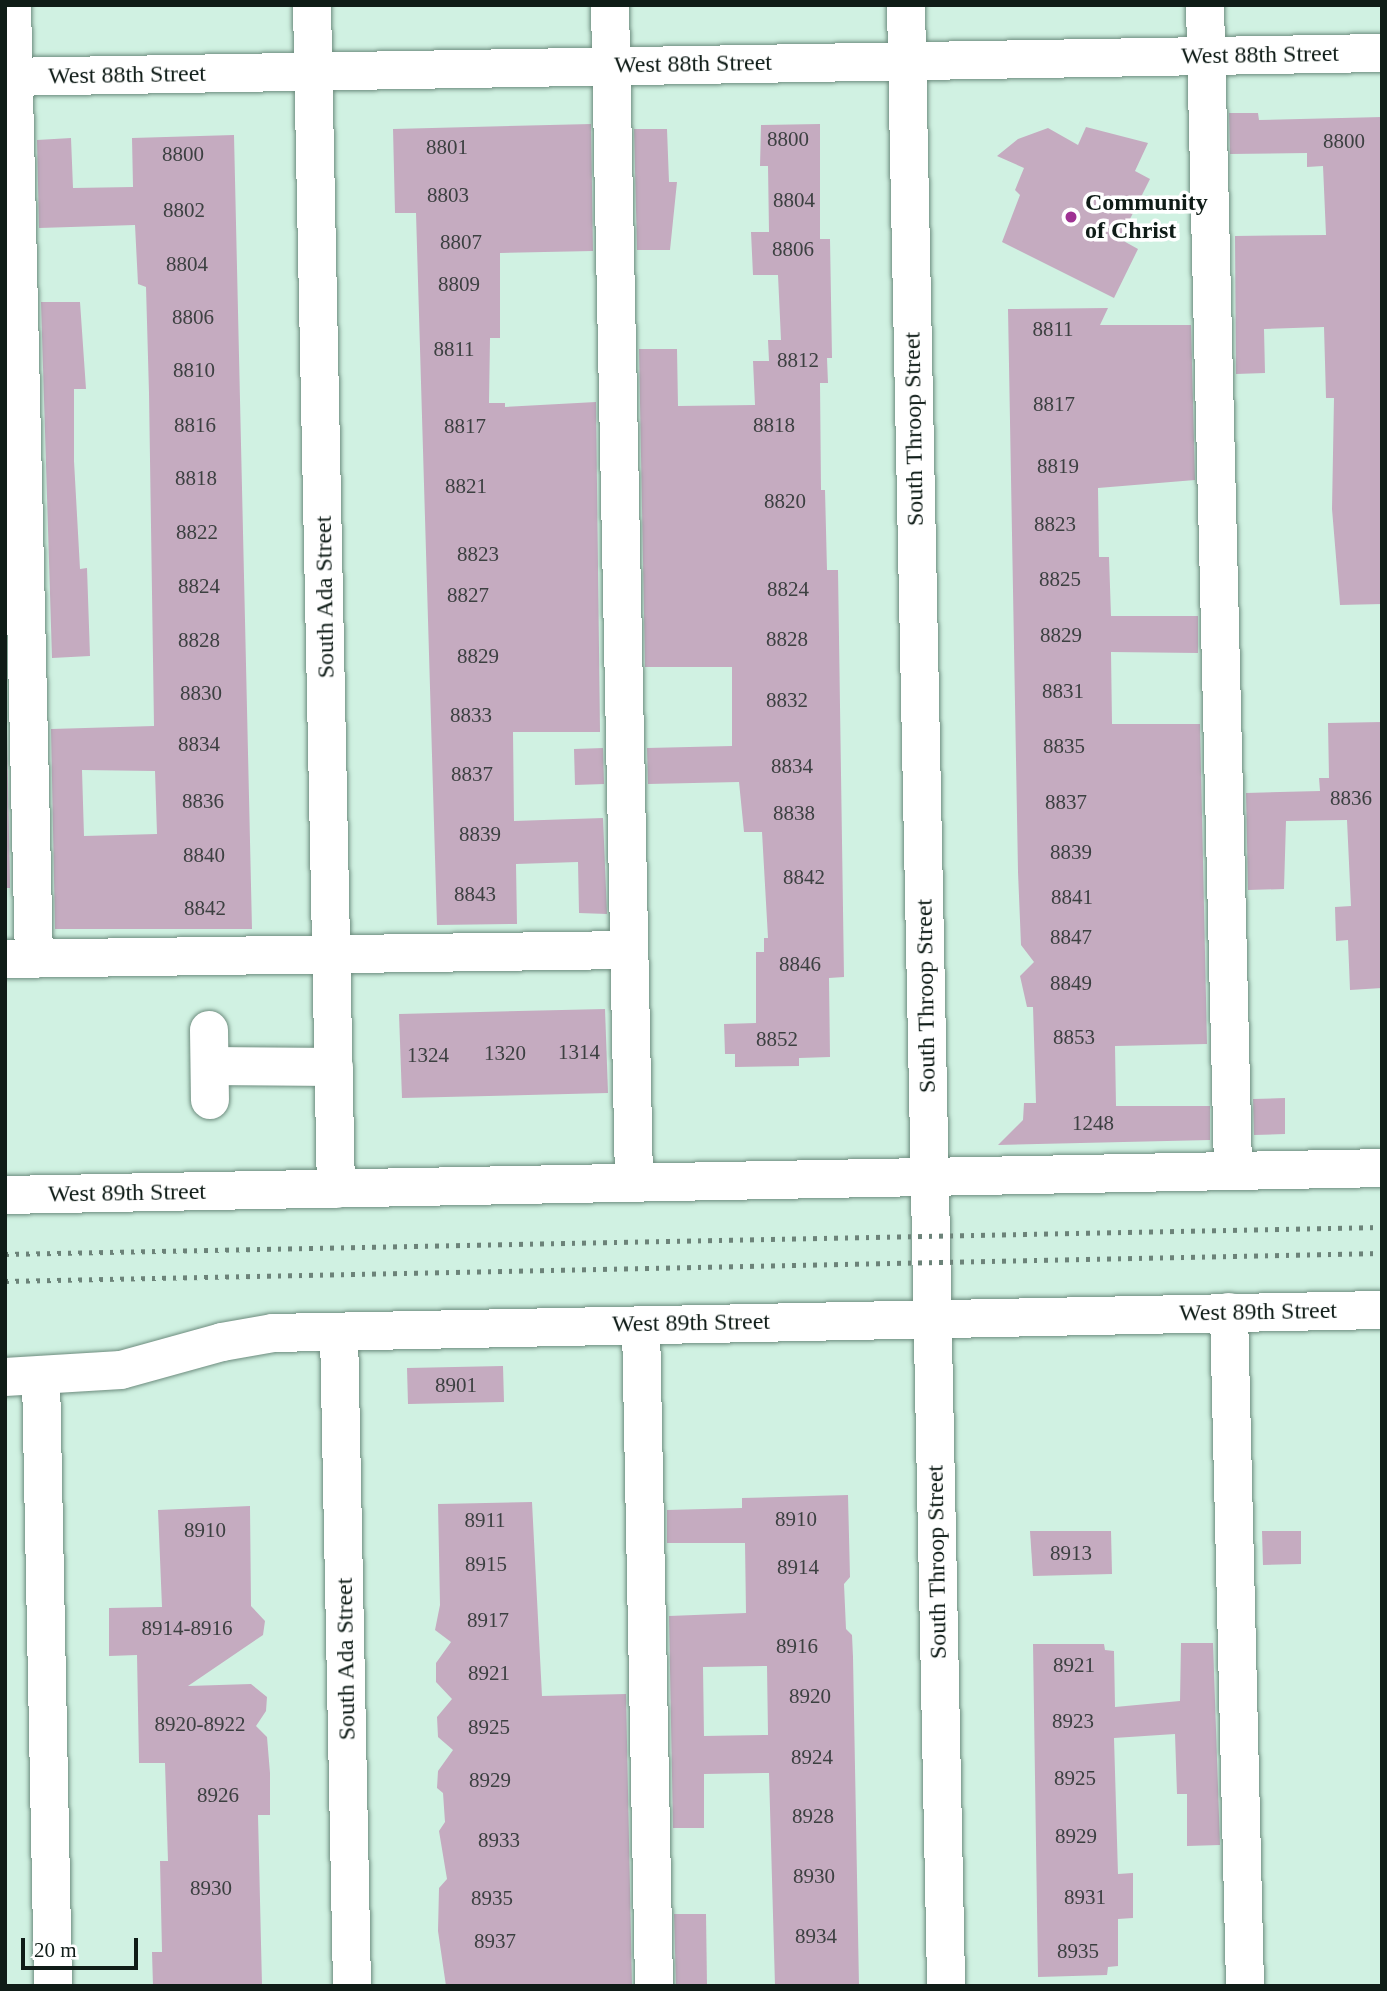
<!DOCTYPE html>
<html>
<head>
<meta charset="utf-8">
<style>
	body { margin:0 }
	#map { position:relative; width:1387px; height:1991px; overflow:hidden; background:#d0f1e2; font-family:Georgia,serif }
	div>[style] { position:absolute }
	.building>* { inset:0; background:#c5abc0 }
	.roads { filter:drop-shadow(0 0 2px #6d8c7e) drop-shadow(0 0 2px #6d8c7e) }
	.minor>* { height:38px; margin:-19px; padding:0 19px; transform-origin:19px; border-radius:19px; background:#fff }
	.rail>* { height:5px; margin-top:-2.5px; transform-origin:0; background:repeating-linear-gradient(90deg,#6c8379 0 3.5px,transparent 0 10.5px) }
	.dots>* { width:19px; height:19px; translate:-50% -50%; box-sizing:border-box; border:4px solid #fff; border-radius:50% }
	span { translate:-50% -50%; white-space:nowrap; text-align:center; line-height:1.15; -webkit-text-stroke:7px #fff; paint-order:stroke }
	.number-label { font-size:21px; color:#3c4041 }
	.number-label span { -webkit-text-stroke-width:0 }
	.street-label { font-size:24px; color:#0f1c17 }
	.poi-label { font-size:24px; color:#0f1c17; font-weight:700 }
	.left { translate:0 -50%; text-align:left }
	.frame { position:absolute; inset:0; border:7px solid #0f1c17; pointer-events:none }
	.scale { position:absolute; left:21px; top:1938px; width:117px; height:32px; box-sizing:border-box; border:4px solid #0f1c17; border-top:0; padding-left:9px; font-size:21px; line-height:24px; white-space:nowrap; color:#0f1c17; -webkit-text-stroke:5px #fff; paint-order:stroke }
</style>
</head>
<body>
<div id="map">
	<div class="building">
		<div style="clip-path:polygon(1229px 113px,1258px 113px,1259px 120px,1382px 117px,1382px 604px,1340px 605px,1332px 509px,1334px 398px,1326px 398px,1324px 327px,1264px 329px,1265px 373px,1236px 374px,1235px 236px,1326px 235px,1323px 166px,1307px 167px,1307px 153px,1230px 154px)"></div>
		<div style="clip-path:polygon(591px 124px,593px 251px,500px 253px,500px 338px,490px 338px,489px 403px,505px 403px,505px 407px,596px 402px,600px 732px,513px 732px,514px 821px,603px 818px,607px 914px,579px 913px,578px 862px,516px 864px,517px 924px,437px 925px,416px 213px,395px 213px,393px 129px)"></div>
		<div style="clip-path:polygon(820px 124px,820px 239px,830px 239px,832px 358px,827px 358px,828px 383px,820px 383px,821px 490px,825px 490px,827px 570px,838px 570px,844px 977px,829px 978px,830px 1057px,799px 1058px,799px 1066px,735px 1067px,735px 1054px,725px 1054px,724px 1024px,756px 1023px,756px 952px,764px 952px,764px 938px,768px 938px,762px 832px,744px 832px,739px 782px,648px 784px,647px 748px,732px 746px,732px 667px,645px 667px,639px 349px,677px 349px,678px 406px,755px 405px,753px 361px,769px 361px,768px 340px,781px 340px,778px 275px,753px 275px,751px 232px,769px 232px,768px 166px,760px 166px,761px 125px)"></div>
		<div style="clip-path:polygon(1086px 127px,1148px 143px,1135px 171px,1150px 179px,1120px 239px,1138px 249px,1114px 298px,1002px 242px,1020px 195px,1015px 190px,1024px 168px,997px 156px,1018px 139px,1048px 128px,1078px 145px)"></div>
		<div style="clip-path:polygon(634px 129px,667px 129px,669px 182px,677px 182px,670px 250px,637px 250px)"></div>
		<div style="clip-path:polygon(evenodd,234px 135px,252px 929px,55px 929px,51px 729px,154px 726px,149px 393px,146px 287px,138px 284px,135px 225px,39px 228px,37px 140px,71px 138px,73px 188px,133px 187px,132px 138px,234px 135px,82px 770px,155px 771px,157px 834px,84px 836px,82px 770px)"></div>
		<div style="clip-path:polygon(41px 302px,80px 302px,86px 389px,74px 389px,74px 461px,80px 569px,87px 568px,90px 656px,52px 658px)"></div>
		<div style="clip-path:polygon(1108px 308px,1100px 325px,1191px 325px,1195px 480px,1098px 488px,1099px 557px,1109px 557px,1111px 616px,1198px 616px,1198px 653px,1111px 652px,1112px 724px,1200px 724px,1207px 1044px,1115px 1046px,1116px 1106px,1210px 1106px,1210px 1140px,998px 1145px,1023px 1120px,1024px 1103px,1036px 1103px,1033px 1007px,1027px 1007px,1020px 976px,1034px 962px,1021px 945px,1018px 872px,1008px 309px)"></div>
		<div style="clip-path:polygon(1382px 722px,1382px 988px,1350px 990px,1348px 940px,1336px 941px,1335px 907px,1351px 906px,1347px 820px,1286px 821px,1284px 889px,1248px 890px,1246px 793px,1320px 791px,1319px 778px,1329px 778px,1328px 723px)"></div>
		<div style="clip-path:polygon(5px 729px,7px 729px,10px 888px,5px 888px)"></div>
		<div style="clip-path:polygon(603px 748px,604px 784px,575px 785px,574px 749px)"></div>
		<div style="clip-path:polygon(605px 1009px,608px 1093px,402px 1098px,399px 1014px)"></div>
		<div style="clip-path:polygon(1285px 1098px,1285px 1134px,1254px 1135px,1253px 1099px)"></div>
		<div style="clip-path:polygon(503px 1366px,504px 1402px,408px 1404px,407px 1368px)"></div>
		<div style="clip-path:polygon(evenodd,848px 1495px,850px 1577px,844px 1584px,846px 1629px,852px 1635px,853px 1657px,859px 1986px,775px 1986px,769px 1773px,704px 1774px,704px 1828px,673px 1828px,669px 1616px,746px 1613px,745px 1543px,667px 1543px,667px 1510px,742px 1508px,742px 1498px,848px 1495px,767px 1666px,768px 1735px,704px 1736px,703px 1667px,767px 1666px)"></div>
		<div style="clip-path:polygon(532px 1502px,542px 1696px,626px 1694px,632px 1986px,446px 1986px,438px 1931px,439px 1888px,447px 1879px,439px 1831px,445px 1822px,443px 1793px,437px 1788px,438px 1771px,453px 1750px,438px 1737px,437px 1717px,452px 1699px,436px 1682px,436px 1663px,451px 1642px,435px 1630px,440px 1605px,438px 1504px)"></div>
		<div style="clip-path:polygon(250px 1506px,251px 1606px,265px 1621px,263px 1635px,188px 1686px,251px 1684px,267px 1697px,266px 1711px,256px 1726px,267px 1737px,270px 1773px,270px 1815px,258px 1815px,262px 1986px,153px 1986px,152px 1952px,162px 1952px,160px 1861px,168px 1861px,165px 1763px,139px 1763px,137px 1655px,109px 1656px,109px 1608px,162px 1607px,158px 1510px)"></div>
		<div style="clip-path:polygon(1030px 1531px,1111px 1531px,1112px 1574px,1033px 1576px)"></div>
		<div style="clip-path:polygon(1262px 1531px,1301px 1531px,1301px 1564px,1263px 1565px)"></div>
		<div style="clip-path:polygon(1181px 1643px,1213px 1643px,1220px 1845px,1187px 1846px,1187px 1794px,1177px 1794px,1175px 1734px,1114px 1738px,1118px 1874px,1133px 1873px,1133px 1918px,1118px 1919px,1118px 1966px,1108px 1967px,1107px 1975px,1038px 1977px,1033px 1644px,1104px 1644px,1105px 1650px,1114px 1651px,1115px 1707px,1180px 1701px)"></div>
		<div style="clip-path:polygon(674px 1914px,706px 1914px,707px 1986px,676px 1986px)"></div>
	</div>
	<div class="roads">
		<div class="minor">
			<div style="left:12px;top:5px;width:954px;rotate:88.68deg"></div>
			<div style="left:312px;top:5px;width:1184px;rotate:88.84deg"></div>
			<div style="left:610px;top:5px;width:1178px;rotate:88.83deg"></div>
			<div style="left:906px;top:5px;width:1981px;rotate:88.84deg"></div>
			<div style="left:1205px;top:5px;width:1166px;rotate:88.62deg"></div>
			<div style="left:5px;top:77px;width:1377px;rotate:-1deg"></div>
			<div style="left:5px;top:959px;width:624px;rotate:-0.83deg"></div>
			<div style="left:209px;top:1030px;width:70px;rotate:89.2deg"></div>
			<div style="left:210px;top:1066px;width:124px;rotate:0.5deg"></div>
			<div style="left:5px;top:1195px;width:1377px;rotate:-1.12deg"></div>
			<div style="left:1229px;top:1312px;width:674px;rotate:88.64deg"></div>
			<div style="left:641px;top:1325px;width:661px;rotate:88.87deg"></div>
			<div style="left:339px;top:1332px;width:654px;rotate:88.86deg"></div>
			<div style="left:41px;top:1376px;width:610px;rotate:88.87deg"></div>
			<div style="left:5px;top:1377px;width:116px;rotate:-3.5deg"></div>
			<div style="left:121px;top:1370px;width:105px;rotate:-15.5deg"></div>
			<div style="left:222px;top:1342px;width:52px;rotate:-10deg"></div>
			<div style="left:273px;top:1333px;width:1109px;rotate:-1.19deg"></div>
		</div>
	</div>
	<div class="rail">
		<div style="left:5px;top:1254px;width:1377px;rotate:-1.12deg"></div>
		<div style="left:5px;top:1281px;width:1377px;rotate:-1.16deg"></div>
	</div>
	<div class="dots">
		<div style="left:1071px;top:217px;background:#9f3293"></div>
	</div>
	<div class="number-label">
		<span style="left:788px;top:139px">8800</span>
		<span style="left:1344px;top:141px">8800</span>
		<span style="left:447px;top:147px">8801</span>
		<span style="left:183px;top:154px">8800</span>
		<span style="left:448px;top:195px">8803</span>
		<span style="left:794px;top:200px">8804</span>
		<span style="left:184px;top:210px">8802</span>
		<span style="left:461px;top:242px">8807</span>
		<span style="left:793px;top:249px">8806</span>
		<span style="left:187px;top:264px">8804</span>
		<span style="left:459px;top:284px">8809</span>
		<span style="left:193px;top:317px">8806</span>
		<span style="left:1053px;top:329px">8811</span>
		<span style="left:454px;top:349px">8811</span>
		<span style="left:798px;top:360px">8812</span>
		<span style="left:194px;top:370px">8810</span>
		<span style="left:1054px;top:404px">8817</span>
		<span style="left:195px;top:425px">8816</span>
		<span style="left:774px;top:425px">8818</span>
		<span style="left:465px;top:426px">8817</span>
		<span style="left:1058px;top:466px">8819</span>
		<span style="left:196px;top:478px">8818</span>
		<span style="left:466px;top:486px">8821</span>
		<span style="left:785px;top:501px">8820</span>
		<span style="left:1055px;top:524px">8823</span>
		<span style="left:197px;top:532px">8822</span>
		<span style="left:478px;top:554px">8823</span>
		<span style="left:1060px;top:579px">8825</span>
		<span style="left:199px;top:586px">8824</span>
		<span style="left:788px;top:589px">8824</span>
		<span style="left:468px;top:595px">8827</span>
		<span style="left:1061px;top:635px">8829</span>
		<span style="left:787px;top:639px">8828</span>
		<span style="left:199px;top:640px">8828</span>
		<span style="left:478px;top:656px">8829</span>
		<span style="left:1063px;top:691px">8831</span>
		<span style="left:201px;top:693px">8830</span>
		<span style="left:787px;top:700px">8832</span>
		<span style="left:471px;top:715px">8833</span>
		<span style="left:199px;top:744px">8834</span>
		<span style="left:1064px;top:746px">8835</span>
		<span style="left:792px;top:766px">8834</span>
		<span style="left:472px;top:774px">8837</span>
		<span style="left:1351px;top:798px">8836</span>
		<span style="left:203px;top:801px">8836</span>
		<span style="left:1066px;top:802px">8837</span>
		<span style="left:794px;top:813px">8838</span>
		<span style="left:480px;top:834px">8839</span>
		<span style="left:1071px;top:852px">8839</span>
		<span style="left:204px;top:855px">8840</span>
		<span style="left:804px;top:877px">8842</span>
		<span style="left:475px;top:894px">8843</span>
		<span style="left:1072px;top:897px">8841</span>
		<span style="left:205px;top:908px">8842</span>
		<span style="left:1071px;top:937px">8847</span>
		<span style="left:800px;top:964px">8846</span>
		<span style="left:1071px;top:983px">8849</span>
		<span style="left:1074px;top:1037px">8853</span>
		<span style="left:777px;top:1039px">8852</span>
		<span style="left:579px;top:1052px">1314</span>
		<span style="left:505px;top:1053px">1320</span>
		<span style="left:428px;top:1055px">1324</span>
		<span style="left:1093px;top:1123px">1248</span>
		<span style="left:456px;top:1385px">8901</span>
		<span style="left:796px;top:1519px">8910</span>
		<span style="left:485px;top:1520px">8911</span>
		<span style="left:205px;top:1530px">8910</span>
		<span style="left:1071px;top:1553px">8913</span>
		<span style="left:486px;top:1564px">8915</span>
		<span style="left:798px;top:1567px">8914</span>
		<span style="left:488px;top:1620px">8917</span>
		<span style="left:187px;top:1628px">8914-8916</span>
		<span style="left:797px;top:1646px">8916</span>
		<span style="left:1074px;top:1665px">8921</span>
		<span style="left:489px;top:1673px">8921</span>
		<span style="left:810px;top:1696px">8920</span>
		<span style="left:1073px;top:1721px">8923</span>
		<span style="left:200px;top:1724px">8920-8922</span>
		<span style="left:489px;top:1727px">8925</span>
		<span style="left:812px;top:1757px">8924</span>
		<span style="left:1075px;top:1778px">8925</span>
		<span style="left:490px;top:1780px">8929</span>
		<span style="left:218px;top:1795px">8926</span>
		<span style="left:813px;top:1816px">8928</span>
		<span style="left:1076px;top:1836px">8929</span>
		<span style="left:499px;top:1840px">8933</span>
		<span style="left:814px;top:1876px">8930</span>
		<span style="left:211px;top:1888px">8930</span>
		<span style="left:1085px;top:1897px">8931</span>
		<span style="left:492px;top:1898px">8935</span>
		<span style="left:816px;top:1936px">8934</span>
		<span style="left:495px;top:1941px">8937</span>
		<span style="left:1078px;top:1951px">8935</span>
	</div>
	<div class="street-label">
		<span style="left:1260px;top:55px;rotate:-1deg">West 88th Street</span>
		<span style="left:693px;top:64px;rotate:-1deg">West 88th Street</span>
		<span style="left:127px;top:75px;rotate:-1deg">West 88th Street</span>
		<span style="left:914px;top:429px;rotate:-91deg">South Throop Street</span>
		<span style="left:325px;top:597px;rotate:-91deg">South Ada Street</span>
		<span style="left:926px;top:996px;rotate:-91deg">South Throop Street</span>
		<span style="left:127px;top:1193px;rotate:-1deg">West 89th Street</span>
		<span style="left:1258px;top:1312px;rotate:-1deg">West 89th Street</span>
		<span style="left:691px;top:1323px;rotate:-1deg">West 89th Street</span>
		<span style="left:937px;top:1562px;rotate:-91deg">South Throop Street</span>
		<span style="left:346px;top:1659px;rotate:-91deg">South Ada Street</span>
	</div>
	<div class="poi-label">
		<span class="left" style="left:1085px;top:217px">Community<br>of Christ</span>
	</div>
	<div class="frame"></div>
	<div class="scale">20 m</div>
</div>
</body>
</html>
